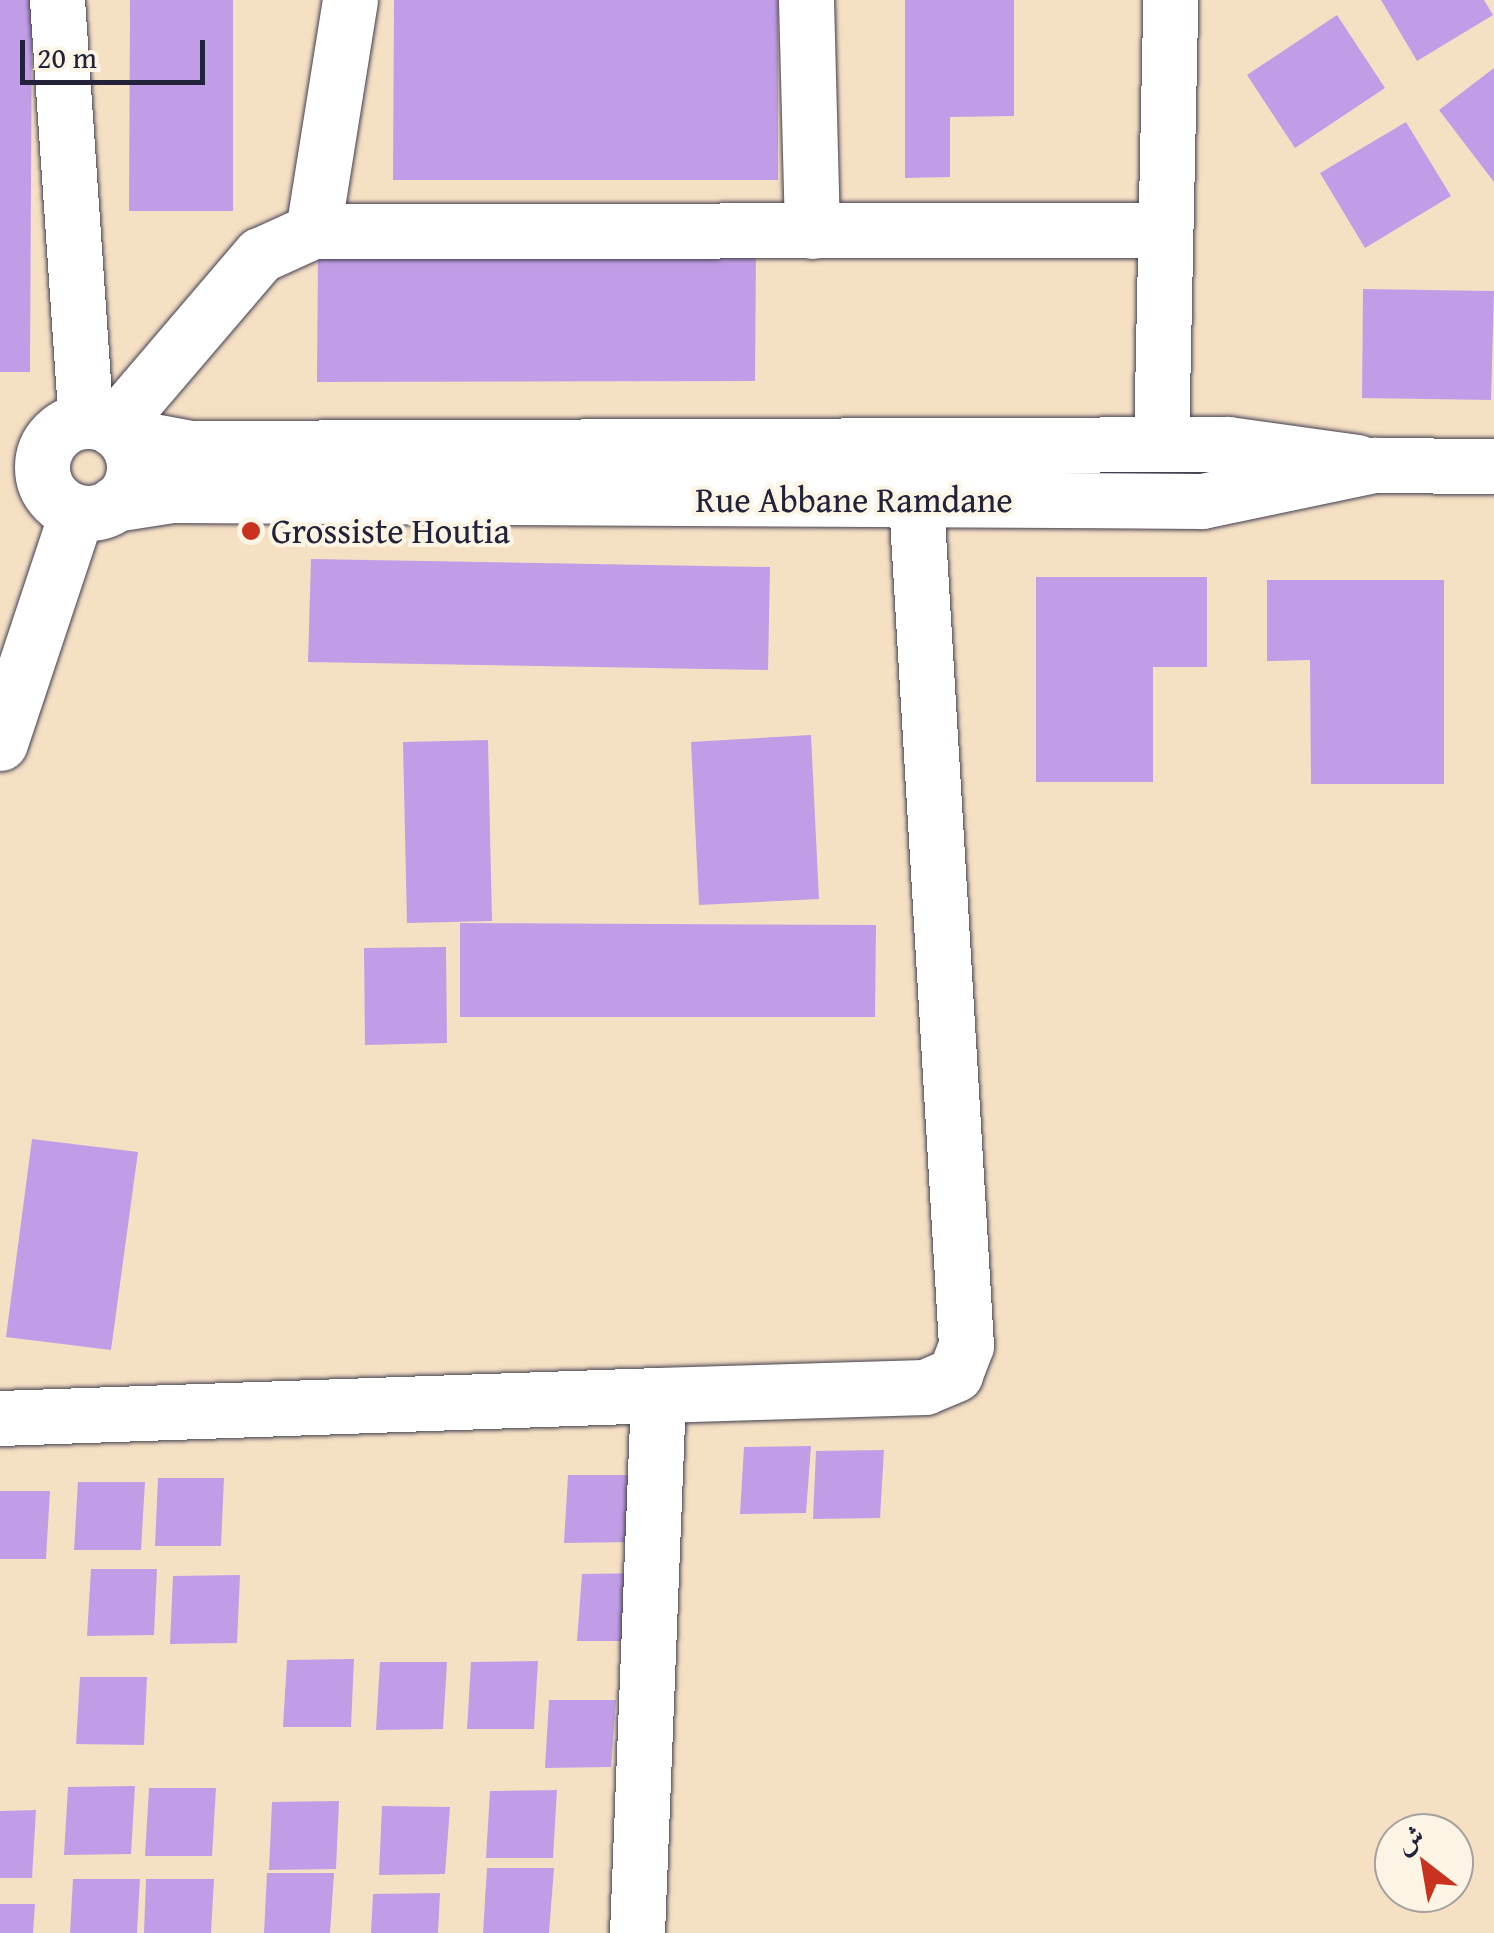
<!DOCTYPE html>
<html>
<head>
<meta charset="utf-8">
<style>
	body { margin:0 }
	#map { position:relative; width:1494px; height:1933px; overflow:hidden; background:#f5e0c4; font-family:"Gentium Book Plus",Amiri,serif }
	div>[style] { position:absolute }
	.building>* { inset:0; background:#c19de7 }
	.roads { filter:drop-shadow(0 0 2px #423e50) drop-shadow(0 0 2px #423e50) }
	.minor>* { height:55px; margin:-27.5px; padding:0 27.5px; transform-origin:27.5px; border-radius:27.5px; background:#fff }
	.tertiary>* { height:55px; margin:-27.5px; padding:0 27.5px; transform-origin:27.5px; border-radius:27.5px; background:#fff }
	.tertiary>.ring { margin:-27.5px; padding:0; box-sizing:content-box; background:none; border:55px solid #fff; border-radius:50% }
	.dots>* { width:28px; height:28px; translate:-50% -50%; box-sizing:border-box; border:5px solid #fcf5e5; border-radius:50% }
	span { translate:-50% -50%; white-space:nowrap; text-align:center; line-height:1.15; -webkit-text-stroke:8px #fcf5e5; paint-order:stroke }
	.street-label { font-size:35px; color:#22223b }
	.poi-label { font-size:35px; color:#22223b }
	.left { translate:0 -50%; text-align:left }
	.north { position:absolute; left:1374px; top:1813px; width:100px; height:100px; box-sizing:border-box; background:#fcf5e5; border:2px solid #a5a1a1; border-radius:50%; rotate:329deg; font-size:28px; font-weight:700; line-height:40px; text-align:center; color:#22223b }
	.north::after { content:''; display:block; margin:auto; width:35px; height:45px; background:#c8321e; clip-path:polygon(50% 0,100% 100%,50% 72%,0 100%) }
	.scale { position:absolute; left:20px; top:40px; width:185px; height:45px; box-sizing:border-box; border:5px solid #22223b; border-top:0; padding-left:12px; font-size:30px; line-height:35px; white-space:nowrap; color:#22223b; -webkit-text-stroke:8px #fcf5e5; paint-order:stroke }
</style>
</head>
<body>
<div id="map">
	<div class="building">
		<div style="clip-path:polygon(0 0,32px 0,30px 372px,0 372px)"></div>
		<div style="clip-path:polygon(130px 0,233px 0,233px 211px,129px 211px)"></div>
		<div style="clip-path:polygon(394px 0,778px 0,778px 180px,393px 180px)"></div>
		<div style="clip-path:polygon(905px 0,1014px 0,1014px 116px,950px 117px,950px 177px,905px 178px)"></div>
		<div style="clip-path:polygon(1381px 0,1484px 0,1493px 15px,1417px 61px)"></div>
		<div style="clip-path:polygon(1337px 15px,1385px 88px,1295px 148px,1247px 75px)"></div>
		<div style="clip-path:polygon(1494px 68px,1494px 182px,1439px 110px)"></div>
		<div style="clip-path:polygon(1406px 122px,1451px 196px,1365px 248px,1320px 173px)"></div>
		<div style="clip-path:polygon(756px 249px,755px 381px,317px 382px,318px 250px)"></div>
		<div style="clip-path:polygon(1363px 289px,1494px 291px,1491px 400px,1362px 398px)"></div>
		<div style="clip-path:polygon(311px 559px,770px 567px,768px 670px,308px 662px)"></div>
		<div style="clip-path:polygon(1036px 577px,1207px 577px,1207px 667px,1153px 667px,1153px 782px,1036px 782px)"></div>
		<div style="clip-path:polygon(1267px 580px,1444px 580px,1444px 784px,1311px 784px,1310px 660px,1267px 661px)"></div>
		<div style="clip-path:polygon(811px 735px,819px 899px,699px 905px,691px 742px)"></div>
		<div style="clip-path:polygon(488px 740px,492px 921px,407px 923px,403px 742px)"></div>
		<div style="clip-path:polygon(460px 923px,876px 925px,875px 1017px,460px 1017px)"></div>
		<div style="clip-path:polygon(446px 947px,447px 1043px,365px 1045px,364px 948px)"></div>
		<div style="clip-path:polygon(32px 1139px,138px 1152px,111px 1350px,6px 1337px)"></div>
		<div style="clip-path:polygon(811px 1446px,806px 1513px,740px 1514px,744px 1447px)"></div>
		<div style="clip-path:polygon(884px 1450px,880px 1518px,813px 1519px,816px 1451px)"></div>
		<div style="clip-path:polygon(568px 1475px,635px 1475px,631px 1542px,564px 1543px)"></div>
		<div style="clip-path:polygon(158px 1478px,224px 1478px,221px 1546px,155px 1546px)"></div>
		<div style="clip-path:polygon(78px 1482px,145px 1482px,141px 1550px,74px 1550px)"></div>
		<div style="clip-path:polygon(0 1491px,50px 1491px,46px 1559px,0 1559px)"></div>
		<div style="clip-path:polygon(91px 1569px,157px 1569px,154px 1635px,87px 1636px)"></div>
		<div style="clip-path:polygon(648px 1573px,644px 1641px,577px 1641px,582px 1574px)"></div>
		<div style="clip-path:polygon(240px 1575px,237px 1643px,170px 1644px,173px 1576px)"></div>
		<div style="clip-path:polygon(354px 1659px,351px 1727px,283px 1727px,287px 1660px)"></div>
		<div style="clip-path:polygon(538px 1661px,534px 1729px,467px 1729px,471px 1662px)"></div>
		<div style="clip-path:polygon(380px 1662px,447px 1662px,443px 1729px,376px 1730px)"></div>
		<div style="clip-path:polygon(80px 1677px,147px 1677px,144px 1745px,76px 1744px)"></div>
		<div style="clip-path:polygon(549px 1700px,616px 1700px,611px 1767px,545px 1768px)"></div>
		<div style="clip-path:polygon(135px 1786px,131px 1854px,64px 1855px,68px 1787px)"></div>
		<div style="clip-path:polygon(149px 1788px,216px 1788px,212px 1856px,145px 1856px)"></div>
		<div style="clip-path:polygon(557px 1790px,553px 1858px,486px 1858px,490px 1791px)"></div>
		<div style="clip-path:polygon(339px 1801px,336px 1869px,269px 1870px,272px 1802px)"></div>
		<div style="clip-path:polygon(382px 1806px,450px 1807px,445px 1874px,379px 1875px)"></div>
		<div style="clip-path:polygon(36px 1810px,32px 1878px,0 1878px,0 1811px)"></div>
		<div style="clip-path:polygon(487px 1868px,554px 1868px,549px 1933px,483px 1933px)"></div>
		<div style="clip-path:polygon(267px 1873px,334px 1873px,330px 1933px,264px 1933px)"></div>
		<div style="clip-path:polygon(73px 1879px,140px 1879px,137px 1933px,70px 1933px)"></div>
		<div style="clip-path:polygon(146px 1879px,214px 1879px,211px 1933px,144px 1933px)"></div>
		<div style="clip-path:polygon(440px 1893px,438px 1933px,371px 1933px,373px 1894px)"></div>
		<div style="clip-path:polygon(0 1904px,35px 1904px,33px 1933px,0 1933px)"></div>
	</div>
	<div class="roads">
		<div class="minor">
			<div style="left:57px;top:0;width:422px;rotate:86.1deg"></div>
			<div style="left:806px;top:0;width:231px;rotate:88.5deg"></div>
			<div style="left:313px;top:231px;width:852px;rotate:-0.07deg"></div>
			<div style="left:112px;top:428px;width:228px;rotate:-49.5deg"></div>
			<div style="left:260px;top:255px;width:58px;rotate:-24.4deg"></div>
			<div style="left:313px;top:231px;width:234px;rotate:-80.9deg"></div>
			<div style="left:1375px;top:465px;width:119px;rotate:0.5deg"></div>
			<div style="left:0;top:1418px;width:658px;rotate:-2deg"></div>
			<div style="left:637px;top:1933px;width:538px;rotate:-87.76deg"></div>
			<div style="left:658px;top:1395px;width:267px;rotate:-1.7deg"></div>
			<div style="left:925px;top:1387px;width:33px;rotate:-23deg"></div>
			<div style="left:955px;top:1374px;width:31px;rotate:-69deg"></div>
			<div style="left:966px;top:1345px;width:845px;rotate:-93.39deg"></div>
		</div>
		<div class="tertiary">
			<div class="ring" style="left:42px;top:421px;width:37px;height:37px"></div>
			<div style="left:121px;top:435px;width:71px;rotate:10.5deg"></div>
			<div style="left:191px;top:448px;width:1037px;rotate:-0.22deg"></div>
			<div style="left:1228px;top:444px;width:130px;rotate:7.9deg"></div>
			<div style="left:1161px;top:444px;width:444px;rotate:-88.8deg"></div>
			<div style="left:114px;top:504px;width:60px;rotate:-8.7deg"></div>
			<div style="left:173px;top:495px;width:1029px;rotate:0.33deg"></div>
			<div style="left:1202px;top:501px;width:177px;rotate:-11.8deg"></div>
			<div style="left:0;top:743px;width:243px;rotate:-71.6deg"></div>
		</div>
	</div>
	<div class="dots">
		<div style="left:251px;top:531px;background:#c8321e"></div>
	</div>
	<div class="street-label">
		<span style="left:854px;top:500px">Rue Abbane Ramdane</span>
	</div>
	<div class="poi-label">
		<span class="left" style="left:271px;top:531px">Grossiste Houtia</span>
	</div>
	<div class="north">ش</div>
	<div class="scale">20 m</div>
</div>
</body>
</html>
